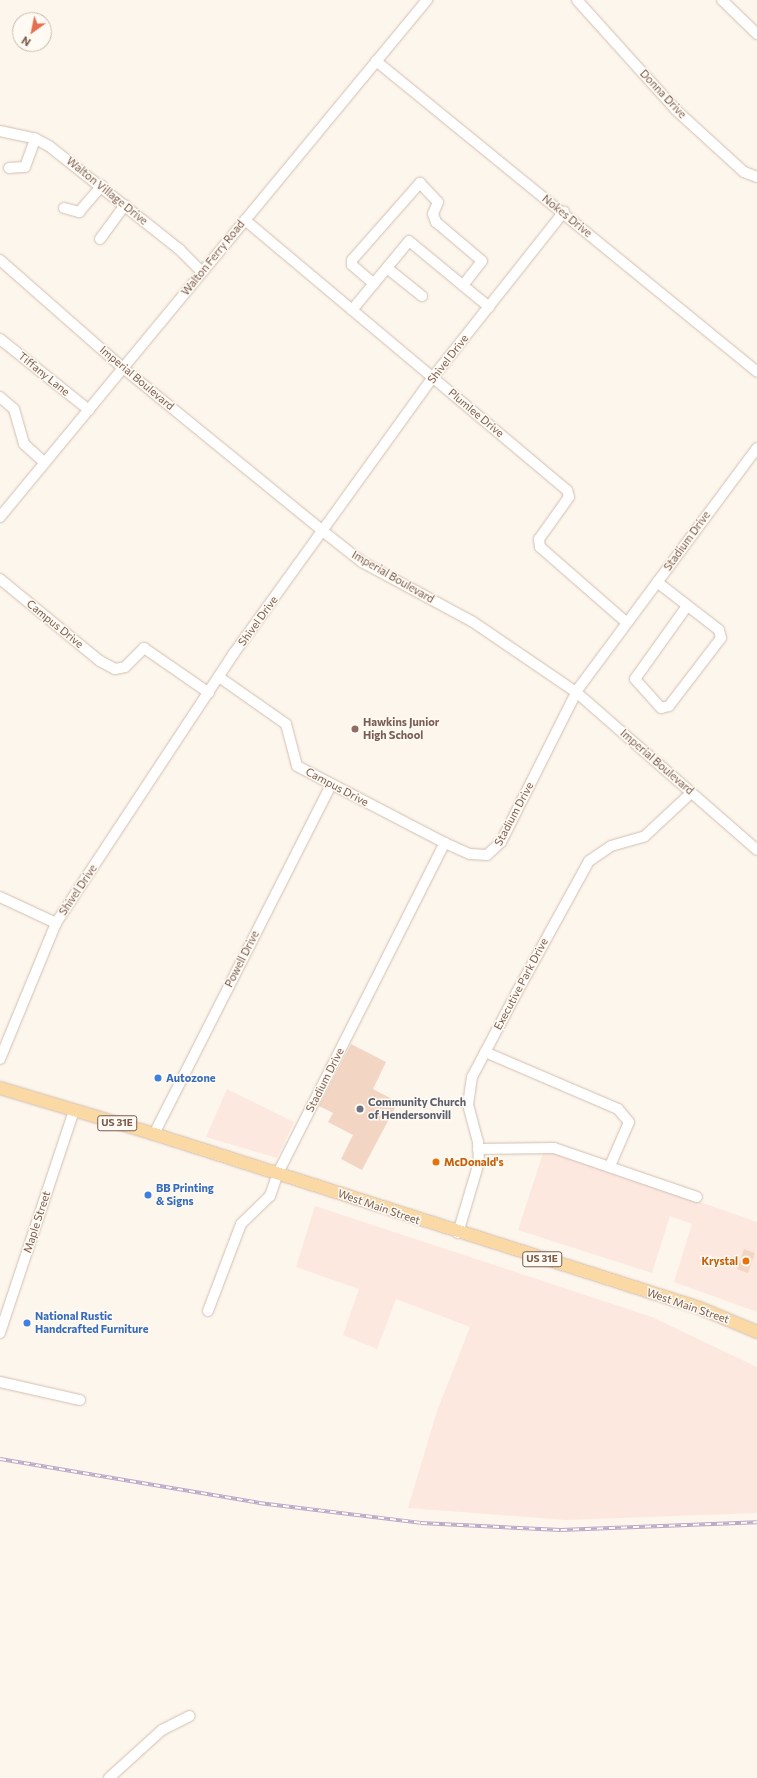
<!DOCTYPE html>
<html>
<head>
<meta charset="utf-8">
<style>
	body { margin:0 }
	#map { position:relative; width:757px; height:1778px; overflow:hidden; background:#fdf6ec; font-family:Commissioner,sans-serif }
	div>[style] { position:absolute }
	.commercial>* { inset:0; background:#fde8e0 }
	.building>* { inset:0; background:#f3d5c3 }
	.roads { filter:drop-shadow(0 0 1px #d1beb0) drop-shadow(0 0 1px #d1beb0) }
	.minor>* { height:10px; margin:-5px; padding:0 5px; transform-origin:5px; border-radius:5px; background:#fff }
	.major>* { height:12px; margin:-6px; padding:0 6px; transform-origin:6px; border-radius:6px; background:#fbd9a5 }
	.rail>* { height:3.5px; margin-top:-1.75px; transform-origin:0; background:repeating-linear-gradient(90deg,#fffaf3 0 6px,#b9a8c9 0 12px); box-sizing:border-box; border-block:1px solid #b9a8c9 }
	.dots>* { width:11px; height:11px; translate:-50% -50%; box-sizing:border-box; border:2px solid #fffaf3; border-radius:50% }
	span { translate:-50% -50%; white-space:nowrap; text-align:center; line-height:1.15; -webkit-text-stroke:3px #fffaf3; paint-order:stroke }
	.shield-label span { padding:1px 3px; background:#fffaf3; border:1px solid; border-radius:3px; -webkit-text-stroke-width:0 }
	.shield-label { font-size:10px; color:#7a5c4d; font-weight:700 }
	.street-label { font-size:11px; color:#7a5c4d }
	.education-label { font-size:11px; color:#785e54; font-weight:700 }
	.left { translate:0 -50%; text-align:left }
	.shop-label { font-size:11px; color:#366cbe; font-weight:700 }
	.worship-label { font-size:11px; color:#5b616d; font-weight:700 }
	.food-label { font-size:11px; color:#c56008; font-weight:700 }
	.right { translate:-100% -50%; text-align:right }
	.north { position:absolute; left:12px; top:12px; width:40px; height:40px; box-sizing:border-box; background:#fffaf3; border:1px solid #cabbb1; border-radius:50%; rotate:213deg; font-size:11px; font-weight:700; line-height:16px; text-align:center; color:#7a5c4d }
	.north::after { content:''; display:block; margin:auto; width:14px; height:18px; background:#e76f51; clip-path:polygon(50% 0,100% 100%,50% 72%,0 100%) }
</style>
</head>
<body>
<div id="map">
	<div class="commercial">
		<div style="clip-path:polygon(227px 1089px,294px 1122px,277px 1158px,206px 1137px)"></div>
		<div style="clip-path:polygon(543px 1153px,560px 1154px,601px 1167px,757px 1222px,757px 1312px,674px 1282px,692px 1224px,670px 1216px,652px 1273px,518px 1230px)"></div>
		<div style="clip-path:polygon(315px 1206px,652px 1317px,757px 1367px,757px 1513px,566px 1520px,408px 1508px,437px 1411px,470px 1327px,396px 1299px,377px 1349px,343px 1335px,359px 1289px,296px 1267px)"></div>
	</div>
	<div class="building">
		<div style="clip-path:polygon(351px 1044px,386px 1062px,373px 1089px,398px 1102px,362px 1170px,341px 1159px,353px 1135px,328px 1122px,333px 1113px,319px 1106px)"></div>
		<div style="clip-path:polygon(744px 1249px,755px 1253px,748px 1273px,737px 1269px)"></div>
	</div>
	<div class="roads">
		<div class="minor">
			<div style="left:577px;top:0;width:148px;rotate:48deg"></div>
			<div style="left:676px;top:110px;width:92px;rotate:42.4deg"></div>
			<div style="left:744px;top:172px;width:14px;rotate:21deg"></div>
			<div style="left:722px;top:0;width:49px;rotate:44.2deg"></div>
			<div style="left:376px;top:61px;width:492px;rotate:39.2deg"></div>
			<div style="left:0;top:131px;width:35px;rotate:12deg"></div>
			<div style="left:34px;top:138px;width:17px;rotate:28deg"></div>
			<div style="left:49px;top:146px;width:167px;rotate:38.4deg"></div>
			<div style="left:180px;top:250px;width:31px;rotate:45deg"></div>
			<div style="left:9px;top:168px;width:16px;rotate:-4deg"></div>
			<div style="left:25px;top:167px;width:30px;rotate:-70deg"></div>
			<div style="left:64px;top:208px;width:16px;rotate:15deg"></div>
			<div style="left:79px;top:212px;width:35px;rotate:-49deg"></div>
			<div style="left:245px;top:220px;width:420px;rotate:40deg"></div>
			<div style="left:567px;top:490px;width:7px;rotate:74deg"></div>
			<div style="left:569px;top:497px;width:52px;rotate:125.5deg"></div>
			<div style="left:539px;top:539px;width:8px;rotate:83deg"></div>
			<div style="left:540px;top:547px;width:114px;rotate:41.1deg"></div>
			<div style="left:100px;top:239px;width:42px;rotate:-53.7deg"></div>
			<div style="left:0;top:260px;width:164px;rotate:41.3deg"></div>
			<div style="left:123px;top:368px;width:259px;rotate:39.2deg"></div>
			<div style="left:324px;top:532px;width:48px;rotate:38.3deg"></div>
			<div style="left:362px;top:562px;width:126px;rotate:28.4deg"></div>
			<div style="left:473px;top:622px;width:125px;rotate:34.2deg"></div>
			<div style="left:576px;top:692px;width:240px;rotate:41.1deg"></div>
			<div style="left:387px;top:268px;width:45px;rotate:38.7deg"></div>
			<div style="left:374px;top:284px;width:29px;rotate:-139deg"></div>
			<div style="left:352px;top:265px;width:5px;rotate:-90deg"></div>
			<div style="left:352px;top:260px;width:103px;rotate:-48.6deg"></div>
			<div style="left:420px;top:183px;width:26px;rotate:47deg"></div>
			<div style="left:438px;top:202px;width:13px;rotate:113deg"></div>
			<div style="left:433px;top:214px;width:9px;rotate:69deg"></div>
			<div style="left:436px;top:222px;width:60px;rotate:40.3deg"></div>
			<div style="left:482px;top:261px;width:31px;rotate:128deg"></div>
			<div style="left:352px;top:310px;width:89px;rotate:-50.4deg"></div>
			<div style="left:409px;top:241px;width:104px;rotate:39.5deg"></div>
			<div style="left:0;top:339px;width:114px;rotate:38.6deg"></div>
			<div style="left:0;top:397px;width:18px;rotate:41deg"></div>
			<div style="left:14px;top:409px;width:36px;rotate:74deg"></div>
			<div style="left:24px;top:444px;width:28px;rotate:42deg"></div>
			<div style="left:0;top:517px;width:671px;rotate:-50.45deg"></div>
			<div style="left:0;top:579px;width:129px;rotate:39.4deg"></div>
			<div style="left:100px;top:661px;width:17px;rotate:28deg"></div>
			<div style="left:115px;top:669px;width:10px;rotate:-11deg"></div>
			<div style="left:125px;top:667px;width:27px;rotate:-45deg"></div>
			<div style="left:144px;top:648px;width:79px;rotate:34.7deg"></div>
			<div style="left:657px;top:582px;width:78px;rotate:37.7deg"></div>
			<div style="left:719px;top:630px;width:8px;rotate:76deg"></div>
			<div style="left:721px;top:638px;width:86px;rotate:127.4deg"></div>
			<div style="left:669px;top:706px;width:8px;rotate:166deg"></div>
			<div style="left:661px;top:708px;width:39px;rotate:-132deg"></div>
			<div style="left:635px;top:679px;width:90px;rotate:-54.5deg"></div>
			<div style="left:219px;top:677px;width:82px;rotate:35deg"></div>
			<div style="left:286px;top:724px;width:43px;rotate:75.3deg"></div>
			<div style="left:297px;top:766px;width:167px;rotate:27.5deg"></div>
			<div style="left:445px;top:843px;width:27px;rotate:24deg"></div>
			<div style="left:470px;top:854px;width:17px;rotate:3deg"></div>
			<div style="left:487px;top:855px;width:19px;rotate:-43deg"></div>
			<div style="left:501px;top:842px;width:171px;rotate:-63.3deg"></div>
			<div style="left:578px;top:689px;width:300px;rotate:-53.4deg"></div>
			<div style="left:0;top:897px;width:62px;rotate:24.9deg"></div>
			<div style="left:485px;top:1052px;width:145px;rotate:23.2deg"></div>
			<div style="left:618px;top:1109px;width:17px;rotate:50deg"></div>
			<div style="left:629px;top:1122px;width:48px;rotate:113.4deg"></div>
			<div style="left:0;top:1059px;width:147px;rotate:-67.6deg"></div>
			<div style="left:56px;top:923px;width:323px;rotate:-56.6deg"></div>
			<div style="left:234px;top:653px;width:340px;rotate:-54.2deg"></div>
			<div style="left:433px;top:377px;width:211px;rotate:-51.6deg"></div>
			<div style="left:154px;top:1134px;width:391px;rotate:-63.1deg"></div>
			<div style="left:478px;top:1149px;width:76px;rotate:-0.8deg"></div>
			<div style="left:554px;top:1148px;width:151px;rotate:18.9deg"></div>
			<div style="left:458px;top:1233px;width:74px;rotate:-73.5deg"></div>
			<div style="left:479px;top:1162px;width:20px;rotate:-93deg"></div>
			<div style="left:478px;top:1142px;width:38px;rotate:-105deg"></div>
			<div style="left:468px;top:1105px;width:28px;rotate:-82deg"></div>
			<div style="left:472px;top:1077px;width:96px;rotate:-62.1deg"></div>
			<div style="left:517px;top:992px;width:149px;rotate:-61.2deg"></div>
			<div style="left:589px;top:861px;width:27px;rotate:-34deg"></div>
			<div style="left:611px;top:846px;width:35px;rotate:-16deg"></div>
			<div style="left:645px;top:836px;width:63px;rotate:-43.1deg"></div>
			<div style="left:208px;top:1311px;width:93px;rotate:-69.2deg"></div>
			<div style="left:241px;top:1224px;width:40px;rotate:-44deg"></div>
			<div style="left:270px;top:1196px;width:24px;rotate:-71deg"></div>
			<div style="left:278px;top:1173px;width:370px;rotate:-63.2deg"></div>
			<div style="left:0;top:1333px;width:234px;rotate:-71.6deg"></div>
			<div style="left:0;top:1382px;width:82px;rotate:12.7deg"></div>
			<div style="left:109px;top:1778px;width:72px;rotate:-42.2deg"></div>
			<div style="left:162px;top:1730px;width:31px;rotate:-27deg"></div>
		</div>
		<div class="major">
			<div style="left:0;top:1088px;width:161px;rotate:16.6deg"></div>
			<div style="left:154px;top:1134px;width:573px;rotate:17.68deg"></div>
			<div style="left:700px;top:1308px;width:62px;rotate:22.8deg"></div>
		</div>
	</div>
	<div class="rail">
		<div style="left:0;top:1459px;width:263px;rotate:9.6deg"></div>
		<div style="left:259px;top:1503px;width:163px;rotate:7deg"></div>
		<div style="left:421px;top:1523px;width:140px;rotate:2.9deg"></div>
		<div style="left:561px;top:1530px;width:196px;rotate:-2.3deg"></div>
	</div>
	<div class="dots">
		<div style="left:355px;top:729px;background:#8d6e63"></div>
		<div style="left:158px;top:1078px;background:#3f7fe0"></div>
		<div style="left:360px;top:1109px;background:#6b7280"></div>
		<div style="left:436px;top:1162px;background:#e8710a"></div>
		<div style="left:148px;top:1195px;background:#3f7fe0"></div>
		<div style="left:746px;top:1261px;background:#e8710a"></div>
		<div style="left:27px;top:1323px;background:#3f7fe0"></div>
	</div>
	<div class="shield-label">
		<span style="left:117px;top:1123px">US 31E</span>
		<span style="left:542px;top:1259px">US 31E</span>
	</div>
	<div class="street-label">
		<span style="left:663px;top:94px;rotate:47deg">Donna Drive</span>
		<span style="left:107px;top:191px;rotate:39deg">Walton Village Drive</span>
		<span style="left:567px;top:216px;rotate:39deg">Nokes Drive</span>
		<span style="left:213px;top:258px;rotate:-51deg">Walton Ferry Road</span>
		<span style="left:448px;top:359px;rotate:-52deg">Shivel Drive</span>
		<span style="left:44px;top:374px;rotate:39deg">Tiffany Lane</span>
		<span style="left:137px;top:378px;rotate:40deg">Imperial Boulevard</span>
		<span style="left:476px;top:413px;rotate:40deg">Plumlee Drive</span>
		<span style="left:687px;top:541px;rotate:-54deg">Stadium Drive</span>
		<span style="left:393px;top:577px;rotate:30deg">Imperial Boulevard</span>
		<span style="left:258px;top:621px;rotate:-54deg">Shivel Drive</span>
		<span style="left:55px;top:624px;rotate:39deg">Campus Drive</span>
		<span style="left:657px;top:762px;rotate:41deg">Imperial Boulevard</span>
		<span style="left:337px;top:787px;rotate:28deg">Campus Drive</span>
		<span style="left:514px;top:814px;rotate:-62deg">Stadium Drive</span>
		<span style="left:78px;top:890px;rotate:-56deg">Shivel Drive</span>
		<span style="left:242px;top:959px;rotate:-63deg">Powell Drive</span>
		<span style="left:521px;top:984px;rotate:-62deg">Executive Park Drive</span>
		<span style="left:325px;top:1080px;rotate:-63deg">Stadium Drive</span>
		<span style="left:379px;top:1207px;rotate:19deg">West Main Street</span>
		<span style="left:37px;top:1222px;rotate:-72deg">Maple Street</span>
		<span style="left:688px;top:1306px;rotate:19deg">West Main Street</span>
	</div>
	<div class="education-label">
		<span class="left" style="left:363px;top:729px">Hawkins Junior<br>High School</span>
	</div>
	<div class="shop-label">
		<span class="left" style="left:166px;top:1078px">Autozone</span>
		<span class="left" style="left:156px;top:1195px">BB Printing<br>&amp; Signs</span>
		<span class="left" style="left:35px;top:1323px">National Rustic<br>Handcrafted Furniture</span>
	</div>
	<div class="worship-label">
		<span class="left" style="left:368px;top:1109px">Community Church<br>of Hendersonvill</span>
	</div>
	<div class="food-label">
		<span class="left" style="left:444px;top:1162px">McDonald's</span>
		<span class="right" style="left:738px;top:1261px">Krystal</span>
	</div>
	<div class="north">N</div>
</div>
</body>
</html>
